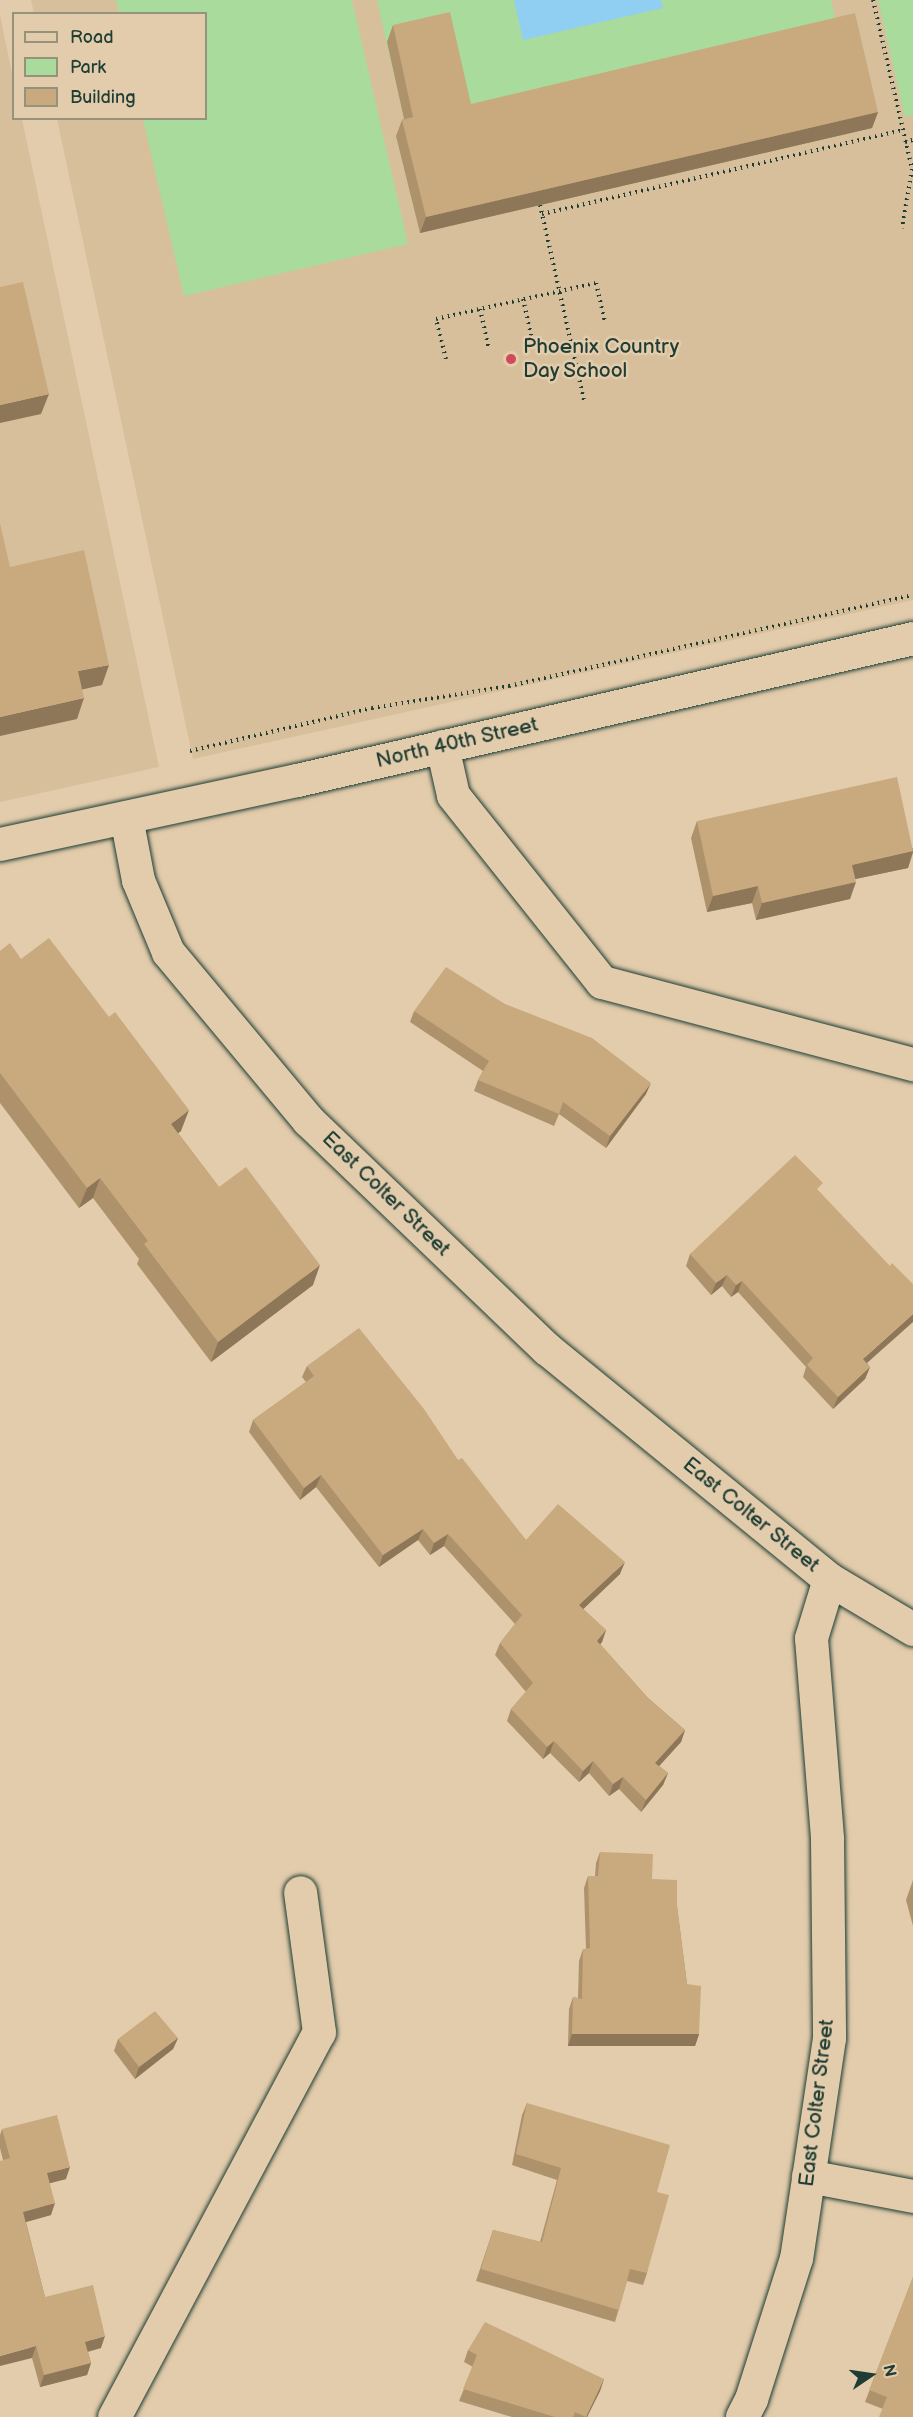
<!DOCTYPE html>
<html>
<head>
<meta charset="utf-8">
<style>
	body { margin:0 }
	#map { position:relative; width:913px; height:2417px; overflow:hidden; background:#e3ccac; font-family:"Balsamiq Sans",sans-serif }
	div>[style] { position:absolute }
	.built>* { inset:0; background:#d7bf9c }
	.green>* { inset:0; background:#a9db9c }
	.water>* { inset:0; background:#90cff1 }
	.path>* { height:4px; margin-top:-2px; transform-origin:0; background:repeating-linear-gradient(90deg,#1f3d34 0 1.5px,transparent 0 6px) }
	.roads { filter:drop-shadow(0 0 2px #1f3d34) drop-shadow(0 0 2px #1f3d34) }
	.minor>* { height:33px; margin:-16.5px; padding:0 16.5px; transform-origin:16.5px; border-radius:16.5px; background:#e3ccac }
	.major>* { height:33px; margin:-16.5px; padding:0 16.5px; transform-origin:16.5px; border-radius:16.5px; background:#e3ccac }
	.wall>* { inset:0; background:#ad926c }
	.shaded-wall>* { inset:0; background:#8d7758 }
	.building>* { inset:0; background:#c9aa7e }
	.dots>* { width:16px; height:16px; translate:-50% -50%; box-sizing:border-box; border:3px solid #e3ccac; border-radius:50% }
	span { translate:-50% -50%; white-space:nowrap; text-align:center; line-height:1.15; -webkit-text-stroke:5px #e3ccac; paint-order:stroke }
	.poi-label { font-size:21px; color:#1f3d34 }
	.left { translate:0 -50%; text-align:left }
	.street-label { font-size:21px; color:#1f3d34 }
	.legend { position:absolute; left:12px; top:12px; width:195px; height:108px; box-sizing:border-box; background:#e3ccac; border:2px solid #95937c; margin:0; padding:8px 10px; list-style:none; font-size:18px; color:#1f3d34 }
	.legend li { display:flex; align-items:center; gap:12px; height:30px }
	.legend b { width:30px; border:2px solid #95937c }
	.north { position:absolute; left:841px; top:2345px; width:60px; height:60px; -webkit-text-stroke:4px #e3ccac; paint-order:stroke; rotate:77deg; font-size:16px; font-weight:700; line-height:24px; text-align:center; color:#1f3d34 }
	.north::after { content:''; display:block; margin:auto; width:21px; height:27px; background:#1f3d34; clip-path:polygon(50% 0,100% 100%,50% 72%,0 100%) }
</style>
</head>
<body>
<div id="map">
	<div class="built">
		<div style="clip-path:polygon(31px 0,913px 0,913px 600px,193px 759px,57px 119px,206px 118px,206px 14px,34px 13px)"></div>
		<div style="clip-path:polygon(0 15px,13px 78px,14px 118px,22px 119px,159px 767px,0 802px)"></div>
	</div>
	<div class="green">
		<div style="clip-path:polygon(116px 0,352px 0,408px 244px,184px 296px,143px 119px,206px 118px,206px 14px,119px 13px)"></div>
		<div style="clip-path:polygon(377px 0,831px 0,838px 32px,849px 30px,872px 128px,420px 233px,396px 136px,407px 133px)"></div>
		<div style="clip-path:polygon(878px 0,913px 0,913px 115px,905px 117px)"></div>
	</div>
	<div class="water">
		<div style="clip-path:polygon(514px 0,661px 0,663px 8px,523px 40px)"></div>
	</div>
	<div class="path">
		<div style="left:873px;top:0;width:173px;rotate:77deg"></div>
		<div style="left:912px;top:169px;width:60px;rotate:99.6deg"></div>
		<div style="left:905px;top:142px;width:8px;rotate:-14deg"></div>
		<div style="left:540px;top:205px;width:201px;rotate:77.3deg"></div>
		<div style="left:542px;top:214px;width:371px;rotate:-13.1deg"></div>
		<div style="left:523px;top:299px;width:41px;rotate:77.3deg"></div>
		<div style="left:480px;top:309px;width:41px;rotate:77.3deg"></div>
		<div style="left:446px;top:359px;width:41px;rotate:-104deg"></div>
		<div style="left:436px;top:319px;width:164px;rotate:-12.7deg"></div>
		<div style="left:596px;top:283px;width:40px;rotate:77deg"></div>
		<div style="left:190px;top:751px;width:187px;rotate:-13.3deg"></div>
		<div style="left:372px;top:708px;width:139px;rotate:-9.1deg"></div>
		<div style="left:509px;top:686px;width:414px;rotate:-12.7deg"></div>
	</div>
	<div class="roads">
		<div class="minor">
			<div style="left:442px;top:746px;width:50px;rotate:77.3deg"></div>
			<div style="left:453px;top:795px;width:239px;rotate:51.5deg"></div>
			<div style="left:602px;top:982px;width:322px;rotate:14.8deg"></div>
			<div style="left:126px;top:817px;width:64px;rotate:79.2deg"></div>
			<div style="left:138px;top:880px;width:78px;rotate:67.4deg"></div>
			<div style="left:168px;top:952px;width:219px;rotate:50.2deg"></div>
			<div style="left:308px;top:1120px;width:331px;rotate:43.8deg"></div>
			<div style="left:547px;top:1349px;width:364px;rotate:39.2deg"></div>
			<div style="left:829px;top:1579px;width:62px;rotate:107deg"></div>
			<div style="left:811px;top:1638px;width:202px;rotate:85.4deg"></div>
			<div style="left:827px;top:1839px;width:199px;rotate:89.4deg"></div>
			<div style="left:829px;top:2038px;width:222px;rotate:98.5deg"></div>
			<div style="left:796px;top:2258px;width:148px;rotate:107.7deg"></div>
			<div style="left:751px;top:2399px;width:20px;rotate:117deg"></div>
			<div style="left:829px;top:1579px;width:98px;rotate:30.8deg"></div>
			<div style="left:808px;top:2176px;width:107px;rotate:10.8deg"></div>
			<div style="left:114px;top:2417px;width:436px;rotate:-62deg"></div>
			<div style="left:319px;top:2032px;width:141px;rotate:-97.7deg"></div>
		</div>
		<div class="major">
			<div style="left:0;top:844px;width:304px;rotate:-12.2deg"></div>
			<div style="left:297px;top:780px;width:632px;rotate:-12.98deg"></div>
		</div>
	</div>
	<div class="wall">
		<div style="clip-path:polygon(393px 25px,471px 104px,878px 112px,872px 128px,420px 233px,396px 136px,402px 120px,404px 119px,387px 42px)"></div>
		<div style="clip-path:polygon(697px 821px,913px 848px,913px 853px,908px 868px,855px 879px,850px 899px,756px 920px,752px 903px,707px 912px,691px 838px)"></div>
		<div style="clip-path:polygon(0 951px,21px 959px,109px 1017px,181px 1131px,178px 1133px,219px 1187px,313px 1285px,211px 1362px,137px 1264px,139px 1259px,93px 1198px,79px 1208px,0 1103px)"></div>
		<div style="clip-path:polygon(414px 1011px,646px 1094px,606px 1148px,559px 1114px,554px 1126px,474px 1091px,478px 1080px,483px 1071px,410px 1022px)"></div>
		<div style="clip-path:polygon(820px 1192px,867px 1363px,870px 1367px,865px 1379px,833px 1409px,803px 1377px,806px 1367px,738px 1292px,731px 1297px,722px 1286px,711px 1295px,686px 1266px,690px 1254px)"></div>
		<div style="clip-path:polygon(307px 1366px,458px 1460px,526px 1540px,620px 1574px,583px 1609px,606px 1630px,602px 1642px,600px 1644px,648px 1698px,685px 1730px,681px 1742px,659px 1766px,668px 1773px,663px 1785px,641px 1812px,619px 1789px,609px 1796px,589px 1773px,579px 1782px,550px 1753px,543px 1759px,507px 1721px,511px 1709px,526px 1692px,495px 1655px,500px 1643px,515px 1624px,444px 1546px,430px 1555px,418px 1540px,379px 1567px,316px 1487px,300px 1500px,249px 1432px,253px 1420px,306px 1382px,302px 1377px)"></div>
		<div style="clip-path:polygon(600px 1852px,652px 1879px,677px 1906px,687px 1984px,699px 2034px,695px 2046px,568px 2046px,569px 2009px,573px 1997px,578px 1998px,579px 1961px,583px 1949px,586px 1949px,584px 1888px,588px 1876px,595px 1876px,596px 1863px)"></div>
		<div style="clip-path:polygon(913px 1880px,913px 1926px,906px 1900px)"></div>
		<div style="clip-path:polygon(178px 2038px,173px 2049px,135px 2079px,114px 2051px,118px 2039px)"></div>
		<div style="clip-path:polygon(527px 2103px,657px 2192px,647px 2273px,643px 2285px,627px 2281px,615px 2322px,476px 2281px,493px 2230px,540px 2242px,557px 2180px,512px 2165px,522px 2115px)"></div>
		<div style="clip-path:polygon(2px 2129px,66px 2179px,50px 2183px,51px 2215px,26px 2222px,45px 2297px,101px 2348px,88px 2352px,91px 2363px,87px 2375px,40px 2387px,32px 2358px,3px 2160px,0 2148px,0 2135px)"></div>
		<div style="clip-path:polygon(913px 2277px,913px 2417px,883px 2409px,865px 2402px)"></div>
		<div style="clip-path:polygon(468px 2350px,604px 2379px,600px 2391px,587px 2417px,512px 2417px,459px 2401px,473px 2367px,464px 2362px)"></div>
	</div>
	<div class="shaded-wall">
		<div style="clip-path:polygon(878px 112px,872px 128px,420px 233px,426px 217px)"></div>
		<div style="clip-path:polygon(49px 394px,41px 414px,0 423px,0 405px)"></div>
		<div style="clip-path:polygon(109px 665px,102px 685px,71px 692px,78px 671px)"></div>
		<div style="clip-path:polygon(84px 698px,77px 719px,0 736px,0 717px)"></div>
		<div style="clip-path:polygon(913px 851px,908px 868px,846px 881px,852px 865px)"></div>
		<div style="clip-path:polygon(856px 882px,850px 899px,756px 920px,762px 903px)"></div>
		<div style="clip-path:polygon(758px 886px,752px 903px,707px 912px,713px 896px)"></div>
		<div style="clip-path:polygon(651px 1083px,646px 1094px,606px 1148px,610px 1136px)"></div>
		<div style="clip-path:polygon(189px 1110px,181px 1131px,164px 1144px,171px 1124px)"></div>
		<div style="clip-path:polygon(100px 1178px,93px 1198px,79px 1208px,87px 1188px)"></div>
		<div style="clip-path:polygon(320px 1265px,313px 1285px,211px 1362px,218px 1342px)"></div>
		<div style="clip-path:polygon(727px 1275px,722px 1286px,711px 1295px,716px 1283px)"></div>
		<div style="clip-path:polygon(742px 1281px,738px 1292px,731px 1297px,736px 1285px)"></div>
		<div style="clip-path:polygon(913px 1314px,913px 1322px,858px 1371px,863px 1359px)"></div>
		<div style="clip-path:polygon(870px 1367px,865px 1379px,833px 1409px,838px 1397px)"></div>
		<div style="clip-path:polygon(321px 1475px,316px 1487px,300px 1500px,304px 1488px)"></div>
		<div style="clip-path:polygon(423px 1529px,418px 1540px,379px 1567px,383px 1555px)"></div>
		<div style="clip-path:polygon(448px 1534px,444px 1546px,430px 1555px,434px 1543px)"></div>
		<div style="clip-path:polygon(625px 1562px,620px 1574px,575px 1617px,579px 1605px)"></div>
		<div style="clip-path:polygon(606px 1630px,602px 1642px,593px 1653px,597px 1641px)"></div>
		<div style="clip-path:polygon(685px 1730px,681px 1742px,651px 1775px,655px 1763px)"></div>
		<div style="clip-path:polygon(554px 1741px,550px 1753px,543px 1759px,547px 1747px)"></div>
		<div style="clip-path:polygon(593px 1761px,589px 1773px,579px 1782px,583px 1771px)"></div>
		<div style="clip-path:polygon(668px 1773px,663px 1785px,641px 1812px,646px 1800px)"></div>
		<div style="clip-path:polygon(623px 1777px,619px 1789px,609px 1796px,613px 1784px)"></div>
		<div style="clip-path:polygon(572px 2034px,699px 2034px,695px 2046px,568px 2046px)"></div>
		<div style="clip-path:polygon(178px 2038px,173px 2049px,135px 2079px,139px 2067px)"></div>
		<div style="clip-path:polygon(70px 2167px,66px 2179px,43px 2185px,47px 2173px)"></div>
		<div style="clip-path:polygon(55px 2203px,51px 2215px,19px 2224px,23px 2212px)"></div>
		<div style="clip-path:polygon(105px 2336px,101px 2348px,81px 2353px,85px 2342px)"></div>
		<div style="clip-path:polygon(36px 2346px,32px 2358px,0 2366px,0 2356px)"></div>
		<div style="clip-path:polygon(91px 2363px,87px 2375px,40px 2387px,44px 2375px)"></div>
		<div style="clip-path:polygon(604px 2379px,600px 2391px,587px 2417px,586px 2417px)"></div>
	</div>
	<div class="building">
		<div style="clip-path:polygon(450px 12px,471px 104px,855px 13px,878px 112px,426px 217px,402px 120px,413px 117px,393px 25px)"></div>
		<div style="clip-path:polygon(23px 282px,49px 394px,0 405px,0 287px)"></div>
		<div style="clip-path:polygon(0 523px,10px 567px,84px 550px,109px 665px,78px 671px,84px 698px,0 717px)"></div>
		<div style="clip-path:polygon(897px 777px,913px 851px,852px 865px,856px 882px,762px 903px,758px 886px,713px 896px,697px 821px)"></div>
		<div style="clip-path:polygon(49px 938px,109px 1017px,115px 1012px,189px 1110px,171px 1124px,219px 1187px,246px 1167px,320px 1265px,218px 1342px,144px 1244px,148px 1241px,100px 1178px,87px 1188px,0 1073px,0 951px,10px 943px,21px 959px)"></div>
		<div style="clip-path:polygon(446px 967px,505px 1004px,592px 1038px,651px 1083px,610px 1136px,563px 1102px,559px 1114px,478px 1080px,489px 1061px,414px 1011px)"></div>
		<div style="clip-path:polygon(795px 1155px,823px 1183px,817px 1189px,890px 1266px,892px 1263px,913px 1284px,913px 1314px,863px 1359px,870px 1367px,838px 1397px,807px 1365px,813px 1358px,742px 1281px,736px 1285px,727px 1275px,716px 1283px,690px 1254px)"></div>
		<div style="clip-path:polygon(359px 1328px,424px 1409px,458px 1460px,462px 1458px,526px 1540px,558px 1504px,625px 1562px,579px 1605px,606px 1630px,597px 1641px,648px 1698px,685px 1730px,655px 1763px,668px 1773px,646px 1800px,623px 1777px,613px 1784px,593px 1761px,583px 1771px,554px 1741px,547px 1747px,511px 1709px,533px 1683px,500px 1643px,522px 1615px,448px 1534px,434px 1543px,423px 1529px,383px 1555px,321px 1475px,304px 1488px,253px 1420px,314px 1376px,307px 1366px)"></div>
		<div style="clip-path:polygon(600px 1852px,653px 1854px,652px 1879px,677px 1880px,677px 1906px,687px 1984px,701px 1986px,699px 2034px,572px 2034px,573px 1997px,582px 1999px,583px 1949px,590px 1948px,588px 1876px,598px 1876px)"></div>
		<div style="clip-path:polygon(155px 2011px,178px 2038px,139px 2067px,118px 2039px)"></div>
		<div style="clip-path:polygon(527px 2103px,670px 2145px,657px 2192px,669px 2195px,647px 2273px,630px 2269px,619px 2310px,481px 2269px,493px 2230px,542px 2242px,561px 2168px,516px 2154px)"></div>
		<div style="clip-path:polygon(57px 2115px,70px 2167px,47px 2173px,55px 2203px,23px 2212px,45px 2297px,93px 2285px,105px 2336px,85px 2342px,91px 2363px,44px 2375px,36px 2346px,0 2356px,0 2161px,10px 2158px,2px 2129px)"></div>
		<div style="clip-path:polygon(913px 2277px,913px 2417px,879px 2417px,887px 2397px,869px 2390px)"></div>
		<div style="clip-path:polygon(485px 2322px,604px 2379px,586px 2417px,575px 2412px,573px 2417px,555px 2417px,463px 2389px,477px 2355px,468px 2350px)"></div>
	</div>
	<div class="dots">
		<div style="left:511px;top:359px;background:#d1495b"></div>
	</div>
	<div class="poi-label">
		<span class="left" style="left:523px;top:359px">Phoenix Country<br>Day School</span>
	</div>
	<div class="street-label">
		<span style="left:457px;top:743px;rotate:-13deg">North 40th Street</span>
		<span style="left:386px;top:1194px;rotate:44deg">East Colter Street</span>
		<span style="left:751px;top:1515px;rotate:39deg">East Colter Street</span>
		<span style="left:817px;top:2103px;rotate:-83deg">East Colter Street</span>
	</div>
	<ul class="legend">
	<li><b style="height:8px;background:#e3ccac"></b>Road</li>
	<li><b style="height:16px;background:#a9db9c"></b>Park</li>
	<li><b style="height:16px;background:#c9aa7e"></b>Building</li>
	</ul>
	<div class="north">N</div>
</div>
</body>
</html>
